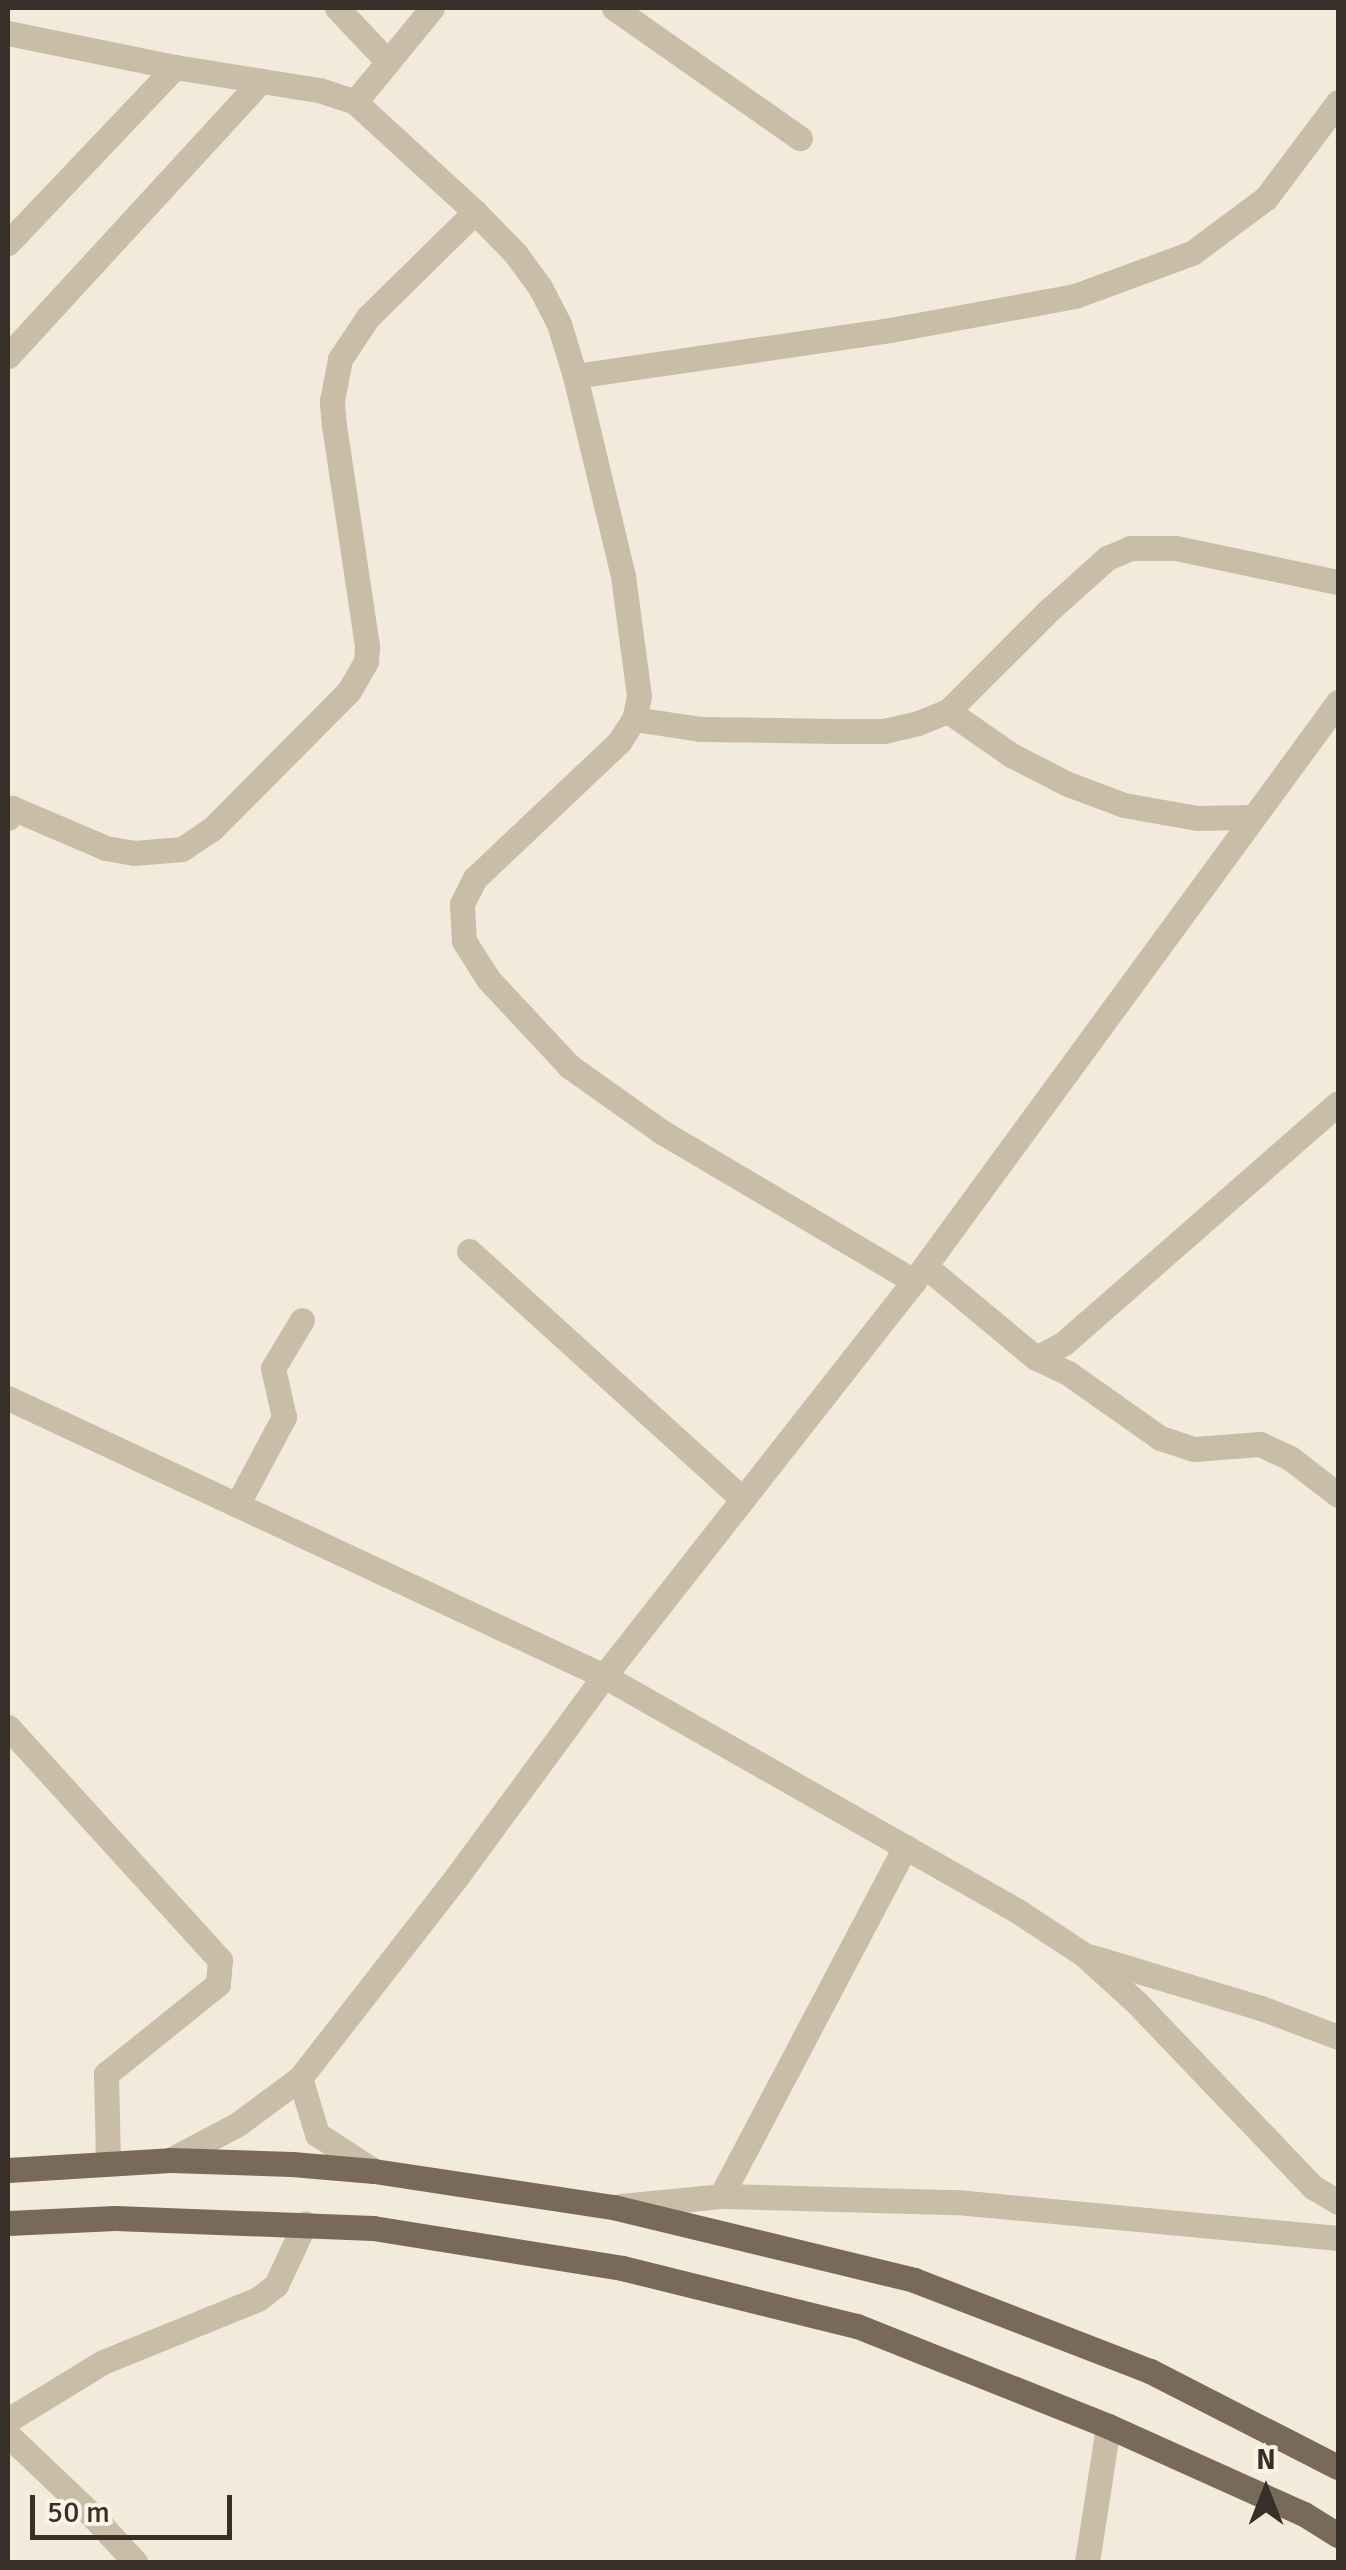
<!DOCTYPE html>
<html>
<head>
<meta charset="utf-8">
<style>
	body { margin:0 }
	#map { position:relative; width:1346px; height:2570px; overflow:hidden; background:#f2ebdc; font-family:Signika,sans-serif }
	div>[style] { position:absolute }
	.minor>* { height:25px; margin:-12.5px; padding:0 12.5px; transform-origin:12.5px; border-radius:12.5px; background:#cabda7 }
	.major>* { height:25px; margin:-12.5px; padding:0 12.5px; transform-origin:12.5px; border-radius:12.5px; background:#796959 }
	span { translate:-50% -50%; white-space:nowrap; text-align:center; line-height:1.15; -webkit-text-stroke:9px #faf4e8; paint-order:stroke }
	.frame { position:absolute; inset:0; border:10px solid #372f28; pointer-events:none }
	.north { position:absolute; left:1216px; top:2440px; width:100px; height:100px; -webkit-text-stroke:8px #faf4e8; paint-order:stroke; rotate:0deg; font-size:28px; font-weight:700; line-height:40px; text-align:center; color:#372f28 }
	.north::after { content:''; display:block; margin:auto; width:35px; height:45px; background:#372f28; clip-path:polygon(50% 0,100% 100%,50% 72%,0 100%) }
	.scale { position:absolute; left:30px; top:2495px; width:202px; height:45px; box-sizing:border-box; border:5px solid #372f28; border-top:0; padding-left:12px; font-size:30px; line-height:35px; white-space:nowrap; color:#372f28; -webkit-text-stroke:8px #faf4e8; paint-order:stroke }
</style>
</head>
<body>
<div id="map">
	<div class="minor">
		<div style="left:337px;top:8px;width:74px;rotate:46.6deg"></div>
		<div style="left:614px;top:8px;width:227px;rotate:35deg"></div>
		<div style="left:8px;top:33px;width:170px;rotate:11.5deg"></div>
		<div style="left:175px;top:67px;width:146px;rotate:9.1deg"></div>
		<div style="left:319px;top:90px;width:38px;rotate:18deg"></div>
		<div style="left:355px;top:102px;width:163px;rotate:42.5deg"></div>
		<div style="left:475px;top:212px;width:57px;rotate:45.7deg"></div>
		<div style="left:515px;top:253px;width:42px;rotate:53.7deg"></div>
		<div style="left:540px;top:287px;width:42px;rotate:62.8deg"></div>
		<div style="left:559px;top:324px;width:54px;rotate:72.9deg"></div>
		<div style="left:575px;top:376px;width:206px;rotate:76.5deg"></div>
		<div style="left:623px;top:576px;width:121px;rotate:82.4deg"></div>
		<div style="left:639px;top:696px;width:24px;rotate:102deg"></div>
		<div style="left:634px;top:719px;width:27px;rotate:123deg"></div>
		<div style="left:619px;top:742px;width:198px;rotate:136.6deg"></div>
		<div style="left:475px;top:878px;width:29px;rotate:117deg"></div>
		<div style="left:462px;top:904px;width:37px;rotate:87deg"></div>
		<div style="left:464px;top:941px;width:45px;rotate:57.7deg"></div>
		<div style="left:488px;top:979px;width:119px;rotate:47deg"></div>
		<div style="left:569px;top:1066px;width:114px;rotate:35.4deg"></div>
		<div style="left:662px;top:1132px;width:293px;rotate:30.6deg"></div>
		<div style="left:355px;top:102px;width:122px;rotate:-50.7deg"></div>
		<div style="left:8px;top:243px;width:243px;rotate:-46.5deg"></div>
		<div style="left:8px;top:356px;width:374px;rotate:-47.4deg"></div>
		<div style="left:575px;top:376px;width:318px;rotate:-8.3deg"></div>
		<div style="left:890px;top:330px;width:188px;rotate:-10.4deg"></div>
		<div style="left:1075px;top:296px;width:125px;rotate:-20.2deg"></div>
		<div style="left:1192px;top:253px;width:92px;rotate:-36.6deg"></div>
		<div style="left:1266px;top:198px;width:120px;rotate:-53.1deg"></div>
		<div style="left:948px;top:711px;width:77px;rotate:34.9deg"></div>
		<div style="left:1011px;top:755px;width:64px;rotate:27deg"></div>
		<div style="left:1068px;top:784px;width:60px;rotate:20.6deg"></div>
		<div style="left:1124px;top:805px;width:74px;rotate:10.1deg"></div>
		<div style="left:1197px;top:818px;width:54px;rotate:-1.1deg"></div>
		<div style="left:634px;top:719px;width:68px;rotate:8.5deg"></div>
		<div style="left:701px;top:729px;width:135px;rotate:0.8deg"></div>
		<div style="left:836px;top:731px;width:48px"></div>
		<div style="left:884px;top:731px;width:35px;rotate:-13deg"></div>
		<div style="left:918px;top:723px;width:32px;rotate:-22deg"></div>
		<div style="left:948px;top:711px;width:141px;rotate:-45deg"></div>
		<div style="left:1048px;top:611px;width:79px;rotate:-41.9deg"></div>
		<div style="left:1107px;top:558px;width:25px;rotate:-23deg"></div>
		<div style="left:1130px;top:548px;width:46px"></div>
		<div style="left:1176px;top:548px;width:166px;rotate:11.9deg"></div>
		<div style="left:8px;top:818px;width:11px;rotate:-68deg"></div>
		<div style="left:12px;top:808px;width:102px;rotate:23.1deg"></div>
		<div style="left:106px;top:848px;width:28px;rotate:10deg"></div>
		<div style="left:134px;top:853px;width:48px;rotate:-4.8deg"></div>
		<div style="left:182px;top:849px;width:36px;rotate:-34deg"></div>
		<div style="left:212px;top:829px;width:194px;rotate:-45.2deg"></div>
		<div style="left:349px;top:691px;width:34px;rotate:-60deg"></div>
		<div style="left:366px;top:661px;width:15px;rotate:-86deg"></div>
		<div style="left:367px;top:646px;width:222px;rotate:-98.5deg"></div>
		<div style="left:334px;top:426px;width:25px;rotate:-95deg"></div>
		<div style="left:332px;top:401px;width:43px;rotate:-79.2deg"></div>
		<div style="left:340px;top:359px;width:50px;rotate:-56.3deg"></div>
		<div style="left:368px;top:317px;width:150px;rotate:-44.5deg"></div>
		<div style="left:469px;top:1251px;width:367px;rotate:42.2deg"></div>
		<div style="left:925px;top:1266px;width:144px;rotate:39.7deg"></div>
		<div style="left:1036px;top:1358px;width:35px;rotate:25deg"></div>
		<div style="left:1068px;top:1373px;width:113px;rotate:35.2deg"></div>
		<div style="left:1160px;top:1438px;width:36px;rotate:18deg"></div>
		<div style="left:1194px;top:1449px;width:66px;rotate:-4.3deg"></div>
		<div style="left:1260px;top:1444px;width:33px;rotate:25deg"></div>
		<div style="left:1290px;top:1458px;width:61px;rotate:37.6deg"></div>
		<div style="left:1036px;top:1358px;width:32px;rotate:-28deg"></div>
		<div style="left:1064px;top:1343px;width:364px;rotate:-41.2deg"></div>
		<div style="left:8px;top:1398px;width:658px;rotate:25.01deg"></div>
		<div style="left:604px;top:1676px;width:477px;rotate:29.6deg"></div>
		<div style="left:1019px;top:1912px;width:77px;rotate:33.3deg"></div>
		<div style="left:1083px;top:1954px;width:73px;rotate:42.2deg"></div>
		<div style="left:1137px;top:2003px;width:255px;rotate:46.3deg"></div>
		<div style="left:1313px;top:2187px;width:29px;rotate:31deg"></div>
		<div style="left:237px;top:1505px;width:100px;rotate:-61.9deg"></div>
		<div style="left:284px;top:1417px;width:50px;rotate:-102.7deg"></div>
		<div style="left:273px;top:1368px;width:56px;rotate:-58.9deg"></div>
		<div style="left:8px;top:1727px;width:315px;rotate:47.7deg"></div>
		<div style="left:220px;top:1960px;width:24px;rotate:95deg"></div>
		<div style="left:218px;top:1984px;width:144px;rotate:141.2deg"></div>
		<div style="left:106px;top:2074px;width:89px;rotate:88.7deg"></div>
		<div style="left:1092px;top:1957px;width:177px;rotate:16.8deg"></div>
		<div style="left:1261px;top:2008px;width:82px;rotate:20.6deg"></div>
		<div style="left:300px;top:2078px;width:59px;rotate:73.1deg"></div>
		<div style="left:317px;top:2134px;width:68px;rotate:33deg"></div>
		<div style="left:170px;top:2160px;width:77px;rotate:-27.9deg"></div>
		<div style="left:238px;top:2124px;width:77px;rotate:-36.6deg"></div>
		<div style="left:300px;top:2078px;width:257px;rotate:-52.1deg"></div>
		<div style="left:458px;top:1875px;width:247px;rotate:-53.7deg"></div>
		<div style="left:604px;top:1676px;width:502px;rotate:-51.87deg"></div>
		<div style="left:914px;top:1281px;width:718px;rotate:-53.78deg"></div>
		<div style="left:721px;top:2196px;width:395px;rotate:-62.2deg"></div>
		<div style="left:621px;top:2206px;width:100px;rotate:-5.7deg"></div>
		<div style="left:721px;top:2196px;width:236px;rotate:1.5deg"></div>
		<div style="left:957px;top:2202px;width:383px;rotate:5.4deg"></div>
		<div style="left:8px;top:2420px;width:111px;rotate:-31.4deg"></div>
		<div style="left:103px;top:2362px;width:167px;rotate:-22.1deg"></div>
		<div style="left:258px;top:2299px;width:23px;rotate:-38deg"></div>
		<div style="left:276px;top:2285px;width:68px;rotate:-64.9deg"></div>
		<div style="left:8px;top:2435px;width:113px;rotate:43.6deg"></div>
		<div style="left:90px;top:2513px;width:67px;rotate:47.4deg"></div>
		<div style="left:1087px;top:2562px;width:138px;rotate:-81.2deg"></div>
	</div>
	<div class="major">
		<div style="left:8px;top:2170px;width:162px;rotate:-3.5deg"></div>
		<div style="left:170px;top:2160px;width:122px;rotate:1.9deg"></div>
		<div style="left:292px;top:2164px;width:82px;rotate:4.9deg"></div>
		<div style="left:374px;top:2171px;width:242px;rotate:8.6deg"></div>
		<div style="left:613px;top:2207px;width:310px;rotate:13.6deg"></div>
		<div style="left:914px;top:2280px;width:253px;rotate:21.1deg"></div>
		<div style="left:1150px;top:2371px;width:211px;rotate:27.1deg"></div>
		<div style="left:8px;top:2223px;width:107px;rotate:-2.7deg"></div>
		<div style="left:115px;top:2218px;width:258px;rotate:2.2deg"></div>
		<div style="left:373px;top:2228px;width:252px;rotate:9.1deg"></div>
		<div style="left:622px;top:2268px;width:242px;rotate:13.9deg"></div>
		<div style="left:857px;top:2326px;width:270px;rotate:21.7deg"></div>
		<div style="left:1108px;top:2426px;width:215px;rotate:24.2deg"></div>
		<div style="left:1304px;top:2514px;width:40px;rotate:32deg"></div>
	</div>
	<div class="frame"></div>
	<div class="north">N</div>
	<div class="scale">50 m</div>
</div>
</body>
</html>
